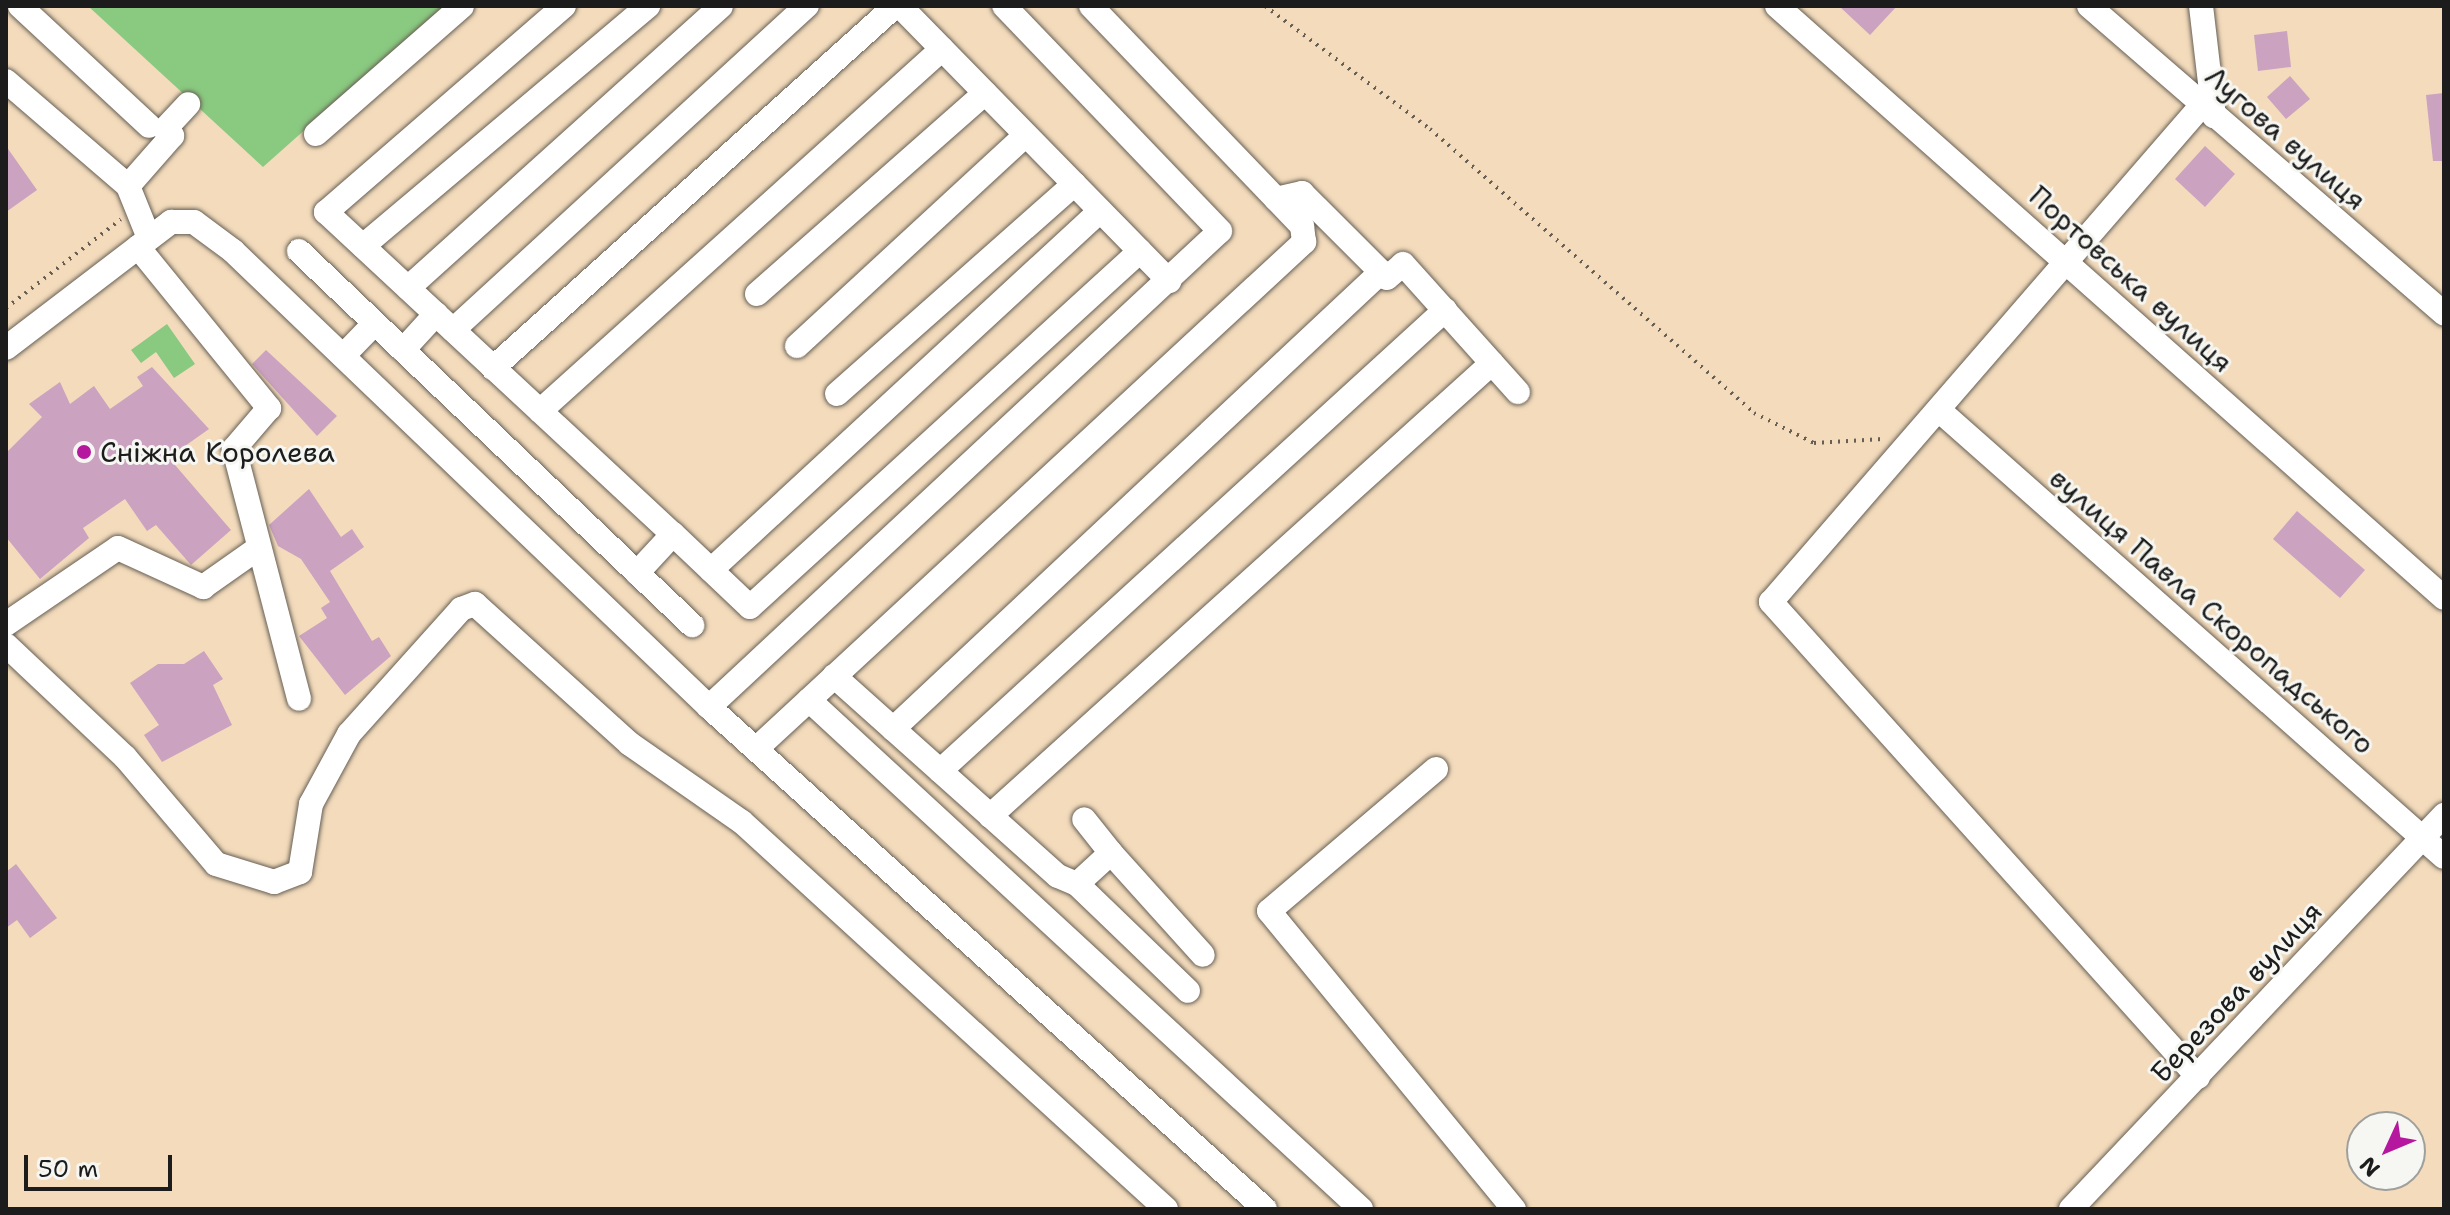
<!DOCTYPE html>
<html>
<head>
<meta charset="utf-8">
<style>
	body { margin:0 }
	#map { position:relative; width:2450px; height:1215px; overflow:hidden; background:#f3dbbc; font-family:"Shantell Sans",sans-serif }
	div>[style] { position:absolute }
	.green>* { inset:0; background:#8ac980 }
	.building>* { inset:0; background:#cba2c0 }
	.path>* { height:4px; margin-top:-2px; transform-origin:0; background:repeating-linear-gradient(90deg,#675f54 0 2px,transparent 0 8px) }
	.roads { filter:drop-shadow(0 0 2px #675f54) drop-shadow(0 0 2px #675f54) }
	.minor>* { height:24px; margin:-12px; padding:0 12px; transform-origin:12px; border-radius:12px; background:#fff }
	.dots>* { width:22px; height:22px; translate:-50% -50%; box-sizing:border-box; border:4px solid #f6f6f2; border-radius:50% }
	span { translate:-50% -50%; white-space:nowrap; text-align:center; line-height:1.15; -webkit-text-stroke:6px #f6f6f2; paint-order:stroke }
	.street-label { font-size:28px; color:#1c1c1c }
	.poi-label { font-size:28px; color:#1c1c1c }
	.left { translate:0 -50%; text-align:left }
	.frame { position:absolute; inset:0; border:8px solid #1c1c1c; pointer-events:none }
	.north { position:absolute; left:2346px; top:1111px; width:80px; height:80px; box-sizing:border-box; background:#f6f6f2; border:2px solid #9f9f9c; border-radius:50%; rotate:226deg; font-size:22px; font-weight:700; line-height:32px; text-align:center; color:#1c1c1c }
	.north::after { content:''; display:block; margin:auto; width:28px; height:36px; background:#b5179e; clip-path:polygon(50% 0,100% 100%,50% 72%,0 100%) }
	.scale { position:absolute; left:24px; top:1155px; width:148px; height:36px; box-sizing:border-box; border:4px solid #1c1c1c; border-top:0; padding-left:10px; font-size:24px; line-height:28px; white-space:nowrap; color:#1c1c1c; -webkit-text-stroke:6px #f6f6f2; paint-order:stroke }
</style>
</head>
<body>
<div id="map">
	<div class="green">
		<div style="clip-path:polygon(88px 6px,444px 6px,263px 167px)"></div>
		<div style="clip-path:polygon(167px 324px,195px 364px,174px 378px,156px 352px,141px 363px,131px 350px)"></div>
	</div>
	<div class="building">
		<div style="clip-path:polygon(1839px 6px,1897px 6px,1870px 35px)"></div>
		<div style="clip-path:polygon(2287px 31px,2291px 67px,2258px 71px,2254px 35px)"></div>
		<div style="clip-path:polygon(2290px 76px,2310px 99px,2286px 119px,2267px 97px)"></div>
		<div style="clip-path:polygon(2444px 93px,2444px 161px,2433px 161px,2426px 95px)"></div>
		<div style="clip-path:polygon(6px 146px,37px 190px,6px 212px)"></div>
		<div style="clip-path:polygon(2205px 146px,2235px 174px,2205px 207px,2175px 179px)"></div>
		<div style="clip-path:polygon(266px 350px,337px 416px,317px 436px,252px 364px)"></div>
		<div style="clip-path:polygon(152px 367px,209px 429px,175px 453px,181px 461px,175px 465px,231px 530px,191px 565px,156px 525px,147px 531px,125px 499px,83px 528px,89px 538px,40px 579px,6px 537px,6px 453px,42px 417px,29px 404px,60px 382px,70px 404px,94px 386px,110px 409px,143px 386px,137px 377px)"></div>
		<div style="clip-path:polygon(309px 489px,341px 537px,352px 529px,364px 547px,330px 571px,372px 641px,379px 637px,391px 656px,345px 695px,299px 636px,327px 618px,321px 608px,330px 602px,301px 559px,278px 546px,269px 525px)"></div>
		<div style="clip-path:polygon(2297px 511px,2365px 570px,2340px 598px,2273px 539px)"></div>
		<div style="clip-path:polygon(204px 651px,223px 679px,213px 685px,232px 725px,162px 762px,144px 735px,159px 725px,130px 683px,158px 664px,184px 664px)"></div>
		<div style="clip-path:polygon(16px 864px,57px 918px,30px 938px,17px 920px,6px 928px,6px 872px)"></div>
	</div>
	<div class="path">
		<div style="left:1265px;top:6px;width:206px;rotate:36.7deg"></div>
		<div style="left:1430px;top:129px;width:431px;rotate:41.2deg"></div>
		<div style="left:1754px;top:413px;width:67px;rotate:26.6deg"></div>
		<div style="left:1814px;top:443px;width:69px;rotate:-3.3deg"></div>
		<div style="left:6px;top:308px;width:145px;rotate:-37.7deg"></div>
	</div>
	<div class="roads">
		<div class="minor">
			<div style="left:20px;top:6px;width:176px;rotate:42.9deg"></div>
			<div style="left:564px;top:6px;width:315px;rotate:139.1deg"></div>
			<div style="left:326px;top:212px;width:473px;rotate:42.9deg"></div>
			<div style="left:900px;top:6px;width:385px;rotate:45.6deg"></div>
			<div style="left:1777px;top:6px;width:892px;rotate:41.59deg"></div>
			<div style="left:2089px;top:6px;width:470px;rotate:40.9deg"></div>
			<div style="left:2201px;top:6px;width:111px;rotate:83.3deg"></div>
			<div style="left:6px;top:81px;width:161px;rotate:40.7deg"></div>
			<div style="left:128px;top:186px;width:56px;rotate:68deg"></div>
			<div style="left:316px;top:134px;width:194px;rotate:-41.2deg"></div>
			<div style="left:128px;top:186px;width:67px;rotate:-48.7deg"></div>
			<div style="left:172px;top:136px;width:10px;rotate:-135deg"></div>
			<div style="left:165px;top:129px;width:34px;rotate:-47deg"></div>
			<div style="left:1276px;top:199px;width:27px;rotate:-13deg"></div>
			<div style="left:1302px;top:193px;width:120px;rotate:45deg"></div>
			<div style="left:1387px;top:278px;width:21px;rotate:-41deg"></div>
			<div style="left:1403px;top:264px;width:172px;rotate:48.1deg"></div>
			<div style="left:363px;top:246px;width:373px;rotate:-40.1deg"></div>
			<div style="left:138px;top:247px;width:208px;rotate:50.9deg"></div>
			<div style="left:269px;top:408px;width:54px;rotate:130.5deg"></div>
			<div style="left:234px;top:449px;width:258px;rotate:75.4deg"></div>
			<div style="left:299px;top:251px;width:543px;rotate:43.58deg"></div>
			<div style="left:408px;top:288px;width:421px;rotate:-42deg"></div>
			<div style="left:757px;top:294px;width:304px;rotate:-41.4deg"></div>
			<div style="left:453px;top:330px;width:480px;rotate:-42.5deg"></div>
			<div style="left:797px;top:346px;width:311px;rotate:-42.7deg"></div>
			<div style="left:6px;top:348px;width:208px;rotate:-37.4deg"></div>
			<div style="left:171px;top:222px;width:23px"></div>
			<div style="left:194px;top:222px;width:49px;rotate:36.6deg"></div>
			<div style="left:233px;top:251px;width:659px;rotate:43.77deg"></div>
			<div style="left:709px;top:707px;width:749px;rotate:42.08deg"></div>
			<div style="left:403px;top:350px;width:49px;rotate:-47.5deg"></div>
			<div style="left:343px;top:356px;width:45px;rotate:-45.9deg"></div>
			<div style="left:493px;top:368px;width:541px;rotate:-42deg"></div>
			<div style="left:837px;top:394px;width:317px;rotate:-41.5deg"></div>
			<div style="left:540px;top:411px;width:541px;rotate:-42deg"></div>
			<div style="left:1940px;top:411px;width:673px;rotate:41.51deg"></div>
			<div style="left:711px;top:570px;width:529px;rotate:-42.7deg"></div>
			<div style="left:637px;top:573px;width:53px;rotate:-47.3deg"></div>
			<div style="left:673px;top:534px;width:106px;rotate:43.5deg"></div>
			<div style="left:750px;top:607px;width:528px;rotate:-42.39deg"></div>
			<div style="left:6px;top:624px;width:135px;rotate:-34.2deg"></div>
			<div style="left:118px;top:548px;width:94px;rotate:24.6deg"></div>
			<div style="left:203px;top:587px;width:66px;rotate:-35.1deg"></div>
			<div style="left:6px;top:645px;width:163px;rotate:43.3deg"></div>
			<div style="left:125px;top:757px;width:140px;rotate:49.6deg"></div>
			<div style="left:216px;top:864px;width:61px;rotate:17.2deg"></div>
			<div style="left:274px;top:882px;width:28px;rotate:-21deg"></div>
			<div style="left:300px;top:872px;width:69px;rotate:-80.8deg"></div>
			<div style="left:311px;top:804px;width:80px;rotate:-61.5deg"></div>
			<div style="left:349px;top:734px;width:168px;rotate:-48.1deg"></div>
			<div style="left:461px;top:609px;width:15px;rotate:-20deg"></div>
			<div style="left:475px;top:604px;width:209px;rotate:42.1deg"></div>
			<div style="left:630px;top:744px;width:136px;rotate:34.9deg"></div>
			<div style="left:742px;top:822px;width:574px;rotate:42.39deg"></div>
			<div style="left:834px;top:676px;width:300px;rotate:41.8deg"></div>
			<div style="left:1058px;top:876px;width:21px;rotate:23deg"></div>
			<div style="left:1077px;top:884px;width:46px;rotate:-42.4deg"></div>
			<div style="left:1111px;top:853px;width:43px;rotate:-128.5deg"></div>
			<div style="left:809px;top:700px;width:751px;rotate:42.68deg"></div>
			<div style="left:709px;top:707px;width:698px;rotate:-42.97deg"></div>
			<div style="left:1220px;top:231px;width:312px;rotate:-133.8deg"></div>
			<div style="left:893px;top:729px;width:669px;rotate:-43.12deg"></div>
			<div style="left:756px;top:749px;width:747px;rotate:-42.77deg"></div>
			<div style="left:1304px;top:242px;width:16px;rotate:-97deg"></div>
			<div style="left:1302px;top:226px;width:305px;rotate:-133.8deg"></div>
			<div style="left:1436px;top:769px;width:219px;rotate:139.6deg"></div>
			<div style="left:1269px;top:911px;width:386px;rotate:50.6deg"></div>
			<div style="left:940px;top:771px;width:684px;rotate:-42.39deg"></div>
			<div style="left:990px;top:816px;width:676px;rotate:-42.06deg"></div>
			<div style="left:1111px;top:853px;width:137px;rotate:48deg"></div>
			<div style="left:1077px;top:884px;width:154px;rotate:43.9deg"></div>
			<div style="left:2198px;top:1077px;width:639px;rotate:-131.95deg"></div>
			<div style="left:1771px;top:602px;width:658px;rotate:-49.07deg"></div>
			<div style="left:2071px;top:1209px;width:543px;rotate:-46.57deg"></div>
		</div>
	</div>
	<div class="dots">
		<div style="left:84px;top:452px;background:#b5179e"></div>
	</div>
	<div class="street-label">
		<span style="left:2286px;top:138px;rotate:41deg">Лугова вулиця</span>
		<span style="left:2131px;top:279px;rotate:42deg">Портовська вулиця</span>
		<span style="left:2212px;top:611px;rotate:41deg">вулиця Павла Скоропадського</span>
		<span style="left:2236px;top:992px;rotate:-47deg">Березова вулиця</span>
	</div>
	<div class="poi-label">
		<span class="left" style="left:100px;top:452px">Сніжна Королева</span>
	</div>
	<div class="frame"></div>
	<div class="north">N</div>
	<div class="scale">50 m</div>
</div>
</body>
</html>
